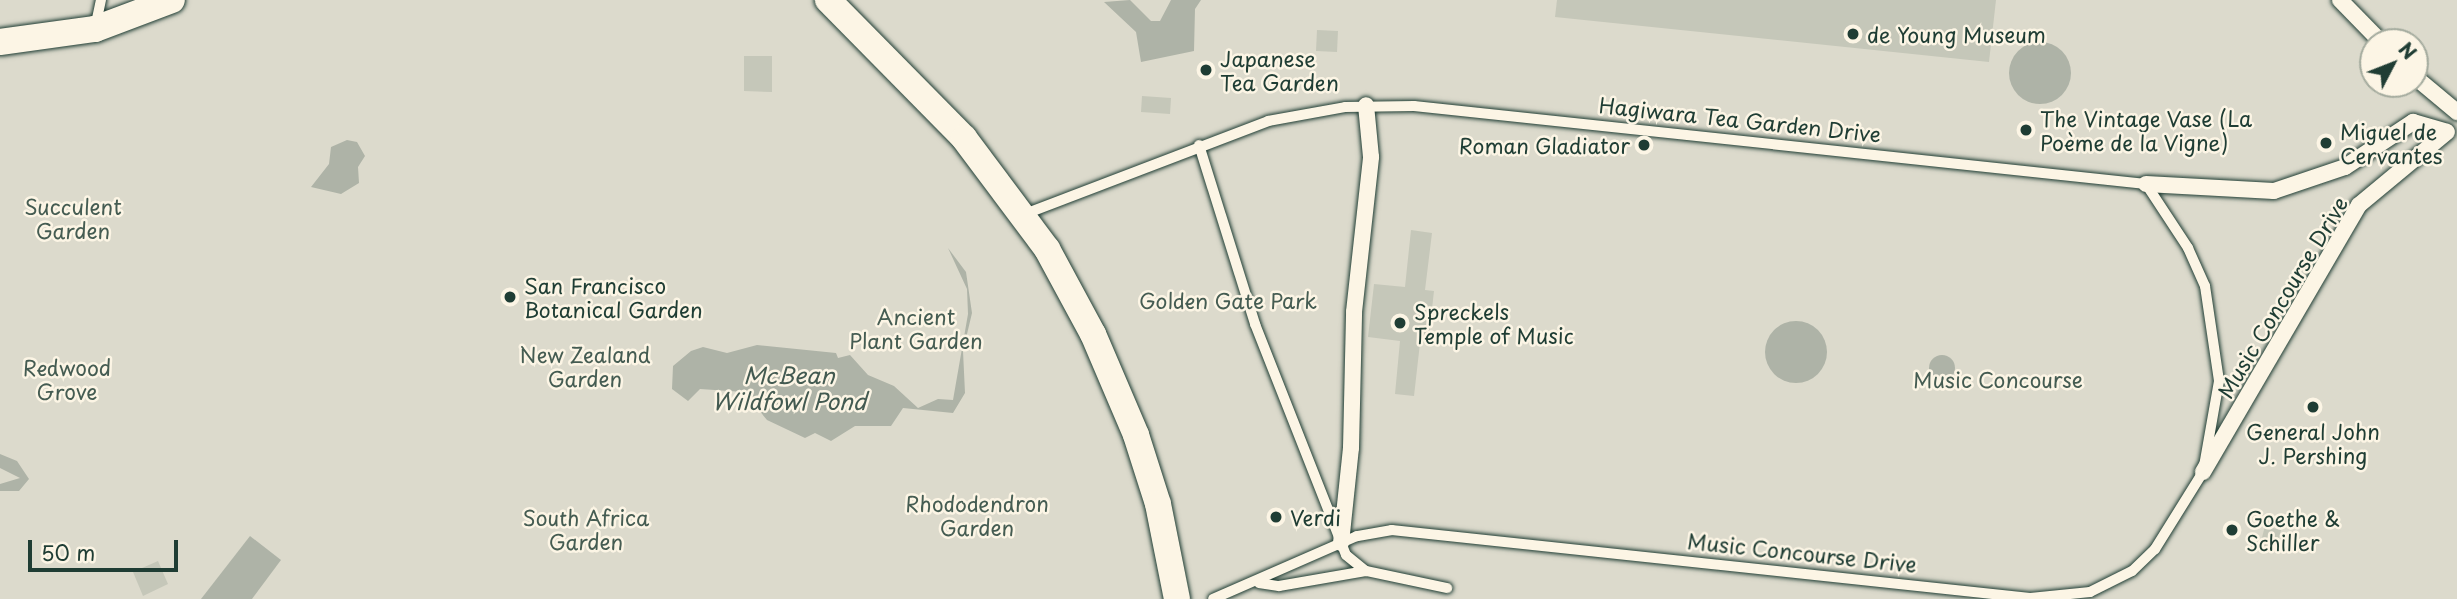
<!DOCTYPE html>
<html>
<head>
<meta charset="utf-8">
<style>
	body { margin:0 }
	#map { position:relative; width:2457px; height:599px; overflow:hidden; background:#fcf5e5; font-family:"Playpen Sans",sans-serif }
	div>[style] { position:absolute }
	.green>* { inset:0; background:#dcdacc }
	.water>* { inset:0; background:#aeb3a7 }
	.round { border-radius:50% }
	.building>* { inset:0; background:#c5c7b9 }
	.roads { filter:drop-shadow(0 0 2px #1f3d34) drop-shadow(0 0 2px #1f3d34) }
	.service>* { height:10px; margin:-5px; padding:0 5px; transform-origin:5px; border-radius:5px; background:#fcf5e5 }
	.pedestrian>* { height:16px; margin:-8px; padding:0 8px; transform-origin:8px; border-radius:8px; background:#fcf5e5 }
	.tertiary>* { height:26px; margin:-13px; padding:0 13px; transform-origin:13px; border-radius:13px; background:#fcf5e5 }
	.dots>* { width:19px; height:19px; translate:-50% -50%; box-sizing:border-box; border:4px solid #fcf5e5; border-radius:50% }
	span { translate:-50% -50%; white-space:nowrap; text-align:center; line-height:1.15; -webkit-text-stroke:5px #fcf5e5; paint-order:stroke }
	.poi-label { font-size:21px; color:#1f3d34 }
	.left { translate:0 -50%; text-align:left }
	.right { translate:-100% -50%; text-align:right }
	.street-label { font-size:21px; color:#1f3d34 }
	.park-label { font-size:21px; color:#455c52 }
	.water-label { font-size:23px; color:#435a51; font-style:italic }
	.north { position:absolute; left:2359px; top:28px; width:70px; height:70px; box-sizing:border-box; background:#fcf5e5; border:2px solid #a4ab9e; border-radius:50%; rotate:48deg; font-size:19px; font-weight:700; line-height:28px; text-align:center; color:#1f3d34 }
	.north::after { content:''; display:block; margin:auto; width:24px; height:32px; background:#1f3d34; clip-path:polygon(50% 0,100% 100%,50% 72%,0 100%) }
	.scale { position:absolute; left:28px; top:540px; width:150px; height:32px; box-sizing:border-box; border:4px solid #1f3d34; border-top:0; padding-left:9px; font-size:21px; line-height:24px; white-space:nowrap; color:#1f3d34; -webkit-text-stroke:5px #fcf5e5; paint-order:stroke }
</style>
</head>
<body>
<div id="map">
	<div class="green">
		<div style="clip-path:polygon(evenodd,0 0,2457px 0,2457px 599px,0 599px,0 0,2373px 42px,2415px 42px,2415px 84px,2373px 84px,2373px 42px)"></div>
	</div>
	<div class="water">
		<div style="clip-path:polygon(1130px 0,1151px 21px,1160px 21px,1171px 0,1201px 0,1195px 9px,1194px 51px,1141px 62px,1136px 32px,1104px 2px)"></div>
		<div class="round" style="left:2009px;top:42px;width:62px;height:62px"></div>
		<div style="clip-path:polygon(347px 140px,357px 142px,365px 156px,358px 167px,359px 183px,341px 194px,311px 187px,329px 164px,331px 147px)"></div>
		<div style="clip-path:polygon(948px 248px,966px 272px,972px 313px,963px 351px,965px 393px,953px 413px,903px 408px,891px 426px,855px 426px,831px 441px,815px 433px,805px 438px,767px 420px,744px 392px,700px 389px,688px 401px,672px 389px,673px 366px,691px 351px,703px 347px,727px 353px,757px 345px,836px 353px,838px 358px,850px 355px,868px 375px,894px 386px,918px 408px,938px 399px,953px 400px,968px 314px,967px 289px)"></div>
		<div class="round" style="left:1765px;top:321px;width:62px;height:62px"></div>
		<div class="round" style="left:1929px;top:355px;width:26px;height:26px"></div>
		<div style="clip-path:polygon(0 454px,17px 461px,29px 479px,19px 491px,0 491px,0 484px,20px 478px,0 468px)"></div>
		<div style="clip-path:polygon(250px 536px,281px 560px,252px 599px,201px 599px)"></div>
	</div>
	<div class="building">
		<div style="clip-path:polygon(1557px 0,1996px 0,1989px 62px,1555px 17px)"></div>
		<div style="clip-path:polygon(1317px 30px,1338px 31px,1337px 52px,1316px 51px)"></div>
		<div style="clip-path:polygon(744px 56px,772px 56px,772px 92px,744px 91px)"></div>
		<div style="clip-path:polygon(1142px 96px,1171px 98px,1170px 114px,1141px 112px)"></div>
		<div style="clip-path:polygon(1411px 230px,1432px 233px,1425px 290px,1434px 291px,1428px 344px,1420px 343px,1414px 396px,1395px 394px,1400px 341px,1368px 337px,1374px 284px,1405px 287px)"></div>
		<div style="clip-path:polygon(2265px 526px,2281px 530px,2276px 549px,2260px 545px)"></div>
		<div style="clip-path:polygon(158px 561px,168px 584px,143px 596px,133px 572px)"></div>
	</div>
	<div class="roads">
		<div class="service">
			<div style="left:95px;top:28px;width:29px;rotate:-78deg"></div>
			<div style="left:1199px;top:145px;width:188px;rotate:72.6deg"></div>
			<div style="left:1255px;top:324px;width:248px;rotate:68.5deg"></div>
			<div style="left:1346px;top:555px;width:26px;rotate:39deg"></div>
			<div style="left:1366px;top:571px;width:83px;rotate:11.9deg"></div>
			<div style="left:1025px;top:214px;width:260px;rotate:-20.9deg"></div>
			<div style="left:1268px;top:121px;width:78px;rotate:-10.3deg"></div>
			<div style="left:1345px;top:107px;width:69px;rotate:-0.8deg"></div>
			<div style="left:1414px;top:106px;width:736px;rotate:6.08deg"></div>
			<div style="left:2146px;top:184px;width:77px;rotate:56.7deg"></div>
			<div style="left:2188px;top:248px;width:42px;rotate:65.9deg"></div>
			<div style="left:2205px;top:286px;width:96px;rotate:81.6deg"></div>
			<div style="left:2219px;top:381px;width:92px;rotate:100deg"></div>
			<div style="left:2203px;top:472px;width:91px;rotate:121.9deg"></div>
			<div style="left:2155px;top:549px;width:32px;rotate:136deg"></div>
			<div style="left:2132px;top:571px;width:47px;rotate:153.4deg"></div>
			<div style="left:2090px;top:592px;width:60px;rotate:174.3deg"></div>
			<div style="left:2030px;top:598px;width:642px;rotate:-173.92deg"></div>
			<div style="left:1392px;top:530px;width:36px;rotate:170deg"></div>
			<div style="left:1357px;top:536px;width:157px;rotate:156.4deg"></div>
			<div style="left:1259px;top:583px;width:20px;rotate:9deg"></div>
			<div style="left:1279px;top:586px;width:88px;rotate:-9.8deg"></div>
		</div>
		<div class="pedestrian">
			<div style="left:2340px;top:0;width:59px;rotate:45.7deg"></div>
			<div style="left:2415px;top:77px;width:55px;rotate:39.8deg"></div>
			<div style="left:2146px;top:184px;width:128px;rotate:3.1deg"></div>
			<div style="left:2274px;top:191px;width:75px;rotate:-18.7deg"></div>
			<div style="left:2345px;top:167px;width:82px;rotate:-33.5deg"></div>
			<div style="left:2413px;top:122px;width:35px;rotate:16deg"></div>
			<div style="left:2203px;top:472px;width:309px;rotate:-59.7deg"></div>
			<div style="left:2359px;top:205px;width:114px;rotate:-39.7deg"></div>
			<div style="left:1341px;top:543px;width:96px;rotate:-84deg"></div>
			<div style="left:1351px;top:448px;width:136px;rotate:-88.7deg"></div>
			<div style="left:1354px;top:312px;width:156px;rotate:-83.7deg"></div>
			<div style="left:1371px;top:157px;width:52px;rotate:-95.5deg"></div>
		</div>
		<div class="tertiary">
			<div style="left:828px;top:0;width:194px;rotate:45.4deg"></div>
			<div style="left:964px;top:138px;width:139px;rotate:53.2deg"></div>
			<div style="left:1047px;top:249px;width:97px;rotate:61.6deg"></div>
			<div style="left:1093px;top:334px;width:110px;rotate:66.9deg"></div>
			<div style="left:1136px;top:435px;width:72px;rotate:72.3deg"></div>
			<div style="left:1158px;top:504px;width:97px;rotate:78.7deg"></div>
			<div style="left:0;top:42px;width:96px;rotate:-7.8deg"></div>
			<div style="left:95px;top:29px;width:82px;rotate:-20.6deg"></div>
		</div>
	</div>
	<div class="dots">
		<div style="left:1853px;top:34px;background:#1f3d34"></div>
		<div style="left:1206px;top:70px;background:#1f3d34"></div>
		<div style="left:2026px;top:130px;background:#1f3d34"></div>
		<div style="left:2326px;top:143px;background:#1f3d34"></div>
		<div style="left:1644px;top:145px;background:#1f3d34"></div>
		<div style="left:510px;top:297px;background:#1f3d34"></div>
		<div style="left:1400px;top:323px;background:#1f3d34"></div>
		<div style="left:2313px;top:407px;background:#1f3d34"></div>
		<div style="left:1276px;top:517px;background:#1f3d34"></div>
		<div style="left:2232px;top:530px;background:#1f3d34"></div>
	</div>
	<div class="poi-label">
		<span class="left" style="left:1867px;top:34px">de Young Museum</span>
		<span class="left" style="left:1220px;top:70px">Japanese<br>Tea Garden</span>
		<span class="left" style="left:2040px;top:130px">The Vintage Vase (La<br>Poème de la Vigne)</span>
		<span class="left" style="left:2340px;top:143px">Miguel de<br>Cervantes</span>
		<span class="right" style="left:1630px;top:145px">Roman Gladiator</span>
		<span class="left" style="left:524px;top:297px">San Francisco<br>Botanical Garden</span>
		<span class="left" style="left:1414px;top:323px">Spreckels<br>Temple of Music</span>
		<span style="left:2313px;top:443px">General John<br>J. Pershing</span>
		<span class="left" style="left:1290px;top:517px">Verdi</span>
		<span class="left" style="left:2246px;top:530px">Goethe &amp;<br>Schiller</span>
	</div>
	<div class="street-label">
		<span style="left:1740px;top:119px;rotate:6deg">Hagiwara Tea Garden Drive</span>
		<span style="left:2282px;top:297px;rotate:-59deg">Music Concourse Drive</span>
		<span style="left:1802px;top:552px;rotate:6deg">Music Concourse Drive</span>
	</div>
	<div class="park-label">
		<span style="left:73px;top:218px">Succulent<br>Garden</span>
		<span style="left:1228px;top:300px">Golden Gate Park</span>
		<span style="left:916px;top:328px">Ancient<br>Plant Garden</span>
		<span style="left:585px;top:366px">New Zealand<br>Garden</span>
		<span style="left:67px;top:379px">Redwood<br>Grove</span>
		<span style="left:1998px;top:379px">Music Concourse</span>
		<span style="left:977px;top:515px">Rhododendron<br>Garden</span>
		<span style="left:586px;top:529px">South Africa<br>Garden</span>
	</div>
	<div class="water-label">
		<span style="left:789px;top:388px">McBean<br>Wildfowl Pond</span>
	</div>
	<div class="north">N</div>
	<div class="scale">50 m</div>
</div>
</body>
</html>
